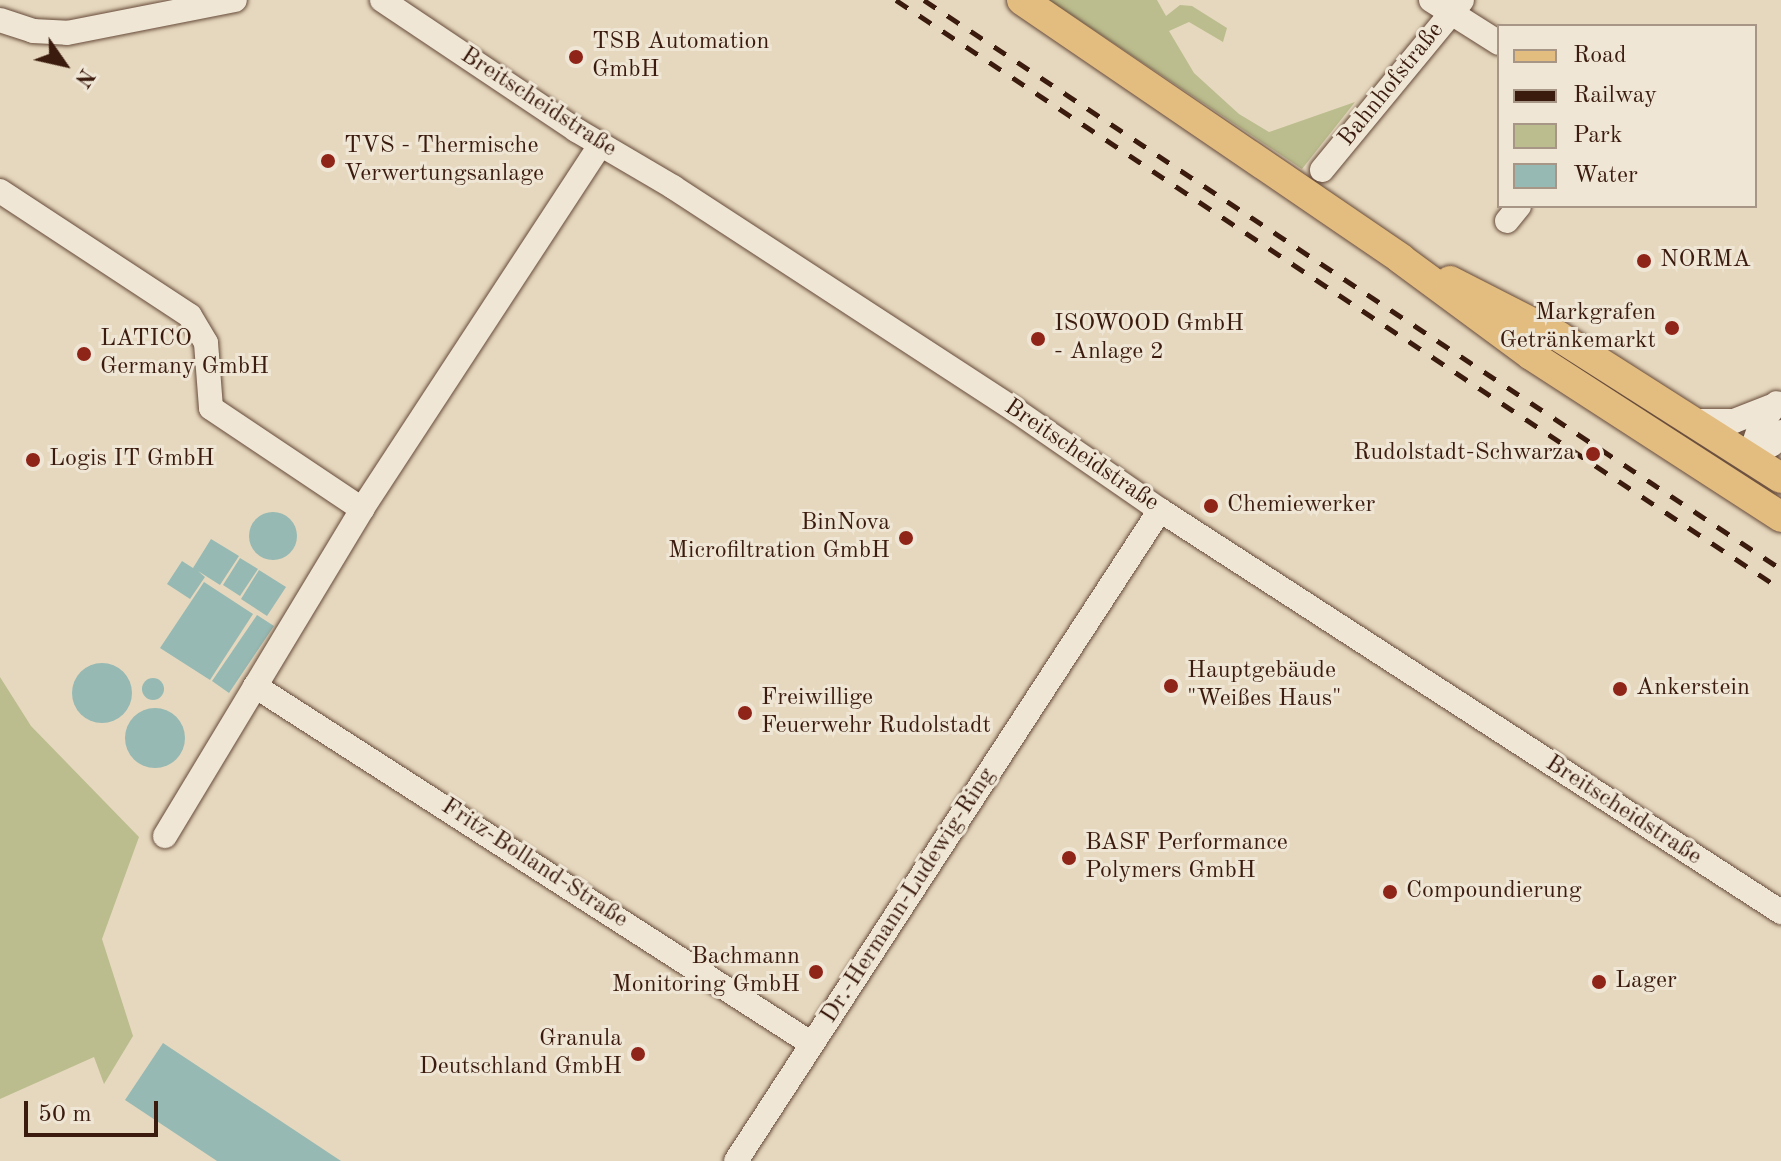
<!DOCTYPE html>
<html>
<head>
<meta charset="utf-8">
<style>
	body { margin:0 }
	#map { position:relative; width:1781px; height:1161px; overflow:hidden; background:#e6d8be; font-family:"Old Standard TT",serif }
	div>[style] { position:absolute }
	.green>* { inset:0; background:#bbbd8e }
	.water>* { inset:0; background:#96b9b3 }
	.round { border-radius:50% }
	.roads { filter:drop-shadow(0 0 2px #664a39) drop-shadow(0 0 2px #664a39) }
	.minor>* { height:24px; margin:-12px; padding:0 12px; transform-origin:12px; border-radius:12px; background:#efe6d5 }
	.major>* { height:30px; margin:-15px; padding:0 15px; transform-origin:15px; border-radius:15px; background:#e3bc7f }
	.rail>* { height:5px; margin-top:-2.5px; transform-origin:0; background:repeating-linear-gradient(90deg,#3b1b0d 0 14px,transparent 0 28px) }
	.dots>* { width:22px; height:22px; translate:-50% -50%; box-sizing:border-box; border:4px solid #efe6d5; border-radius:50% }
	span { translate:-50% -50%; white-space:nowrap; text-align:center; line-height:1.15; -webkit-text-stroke:6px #efe6d5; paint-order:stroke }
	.poi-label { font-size:24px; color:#3b1b0d }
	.left { translate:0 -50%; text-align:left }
	.right { translate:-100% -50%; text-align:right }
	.street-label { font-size:24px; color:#3b1b0d }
	.legend { position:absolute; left:1497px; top:24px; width:260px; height:184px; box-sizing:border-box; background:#efe6d5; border:2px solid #a79585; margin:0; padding:10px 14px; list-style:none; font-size:24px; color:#3b1b0d }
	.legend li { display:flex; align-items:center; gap:16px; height:40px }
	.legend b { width:40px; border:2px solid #a79585 }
	.north { position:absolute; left:24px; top:24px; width:80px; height:80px; -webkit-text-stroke:6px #efe6d5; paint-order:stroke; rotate:124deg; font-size:22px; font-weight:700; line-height:32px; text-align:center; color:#3b1b0d }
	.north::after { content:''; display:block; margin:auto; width:28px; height:36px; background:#3b1b0d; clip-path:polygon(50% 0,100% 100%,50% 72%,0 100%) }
	.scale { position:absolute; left:24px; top:1101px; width:134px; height:36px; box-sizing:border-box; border:4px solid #3b1b0d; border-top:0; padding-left:10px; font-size:24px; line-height:28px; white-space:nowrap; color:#3b1b0d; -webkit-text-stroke:6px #efe6d5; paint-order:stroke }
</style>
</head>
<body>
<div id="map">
	<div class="green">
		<div style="clip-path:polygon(1049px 0,1157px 0,1166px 16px,1180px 5px,1192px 6px,1227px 28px,1223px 42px,1189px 22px,1169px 31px,1194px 73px,1239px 114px,1269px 132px,1355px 102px,1302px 169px)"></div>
		<div style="clip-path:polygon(0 677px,31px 726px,139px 837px,102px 939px,133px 1036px,104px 1084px,94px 1057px,0 1099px)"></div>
	</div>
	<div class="water">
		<div class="round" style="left:249px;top:512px;width:48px;height:48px"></div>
		<div style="clip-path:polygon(211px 539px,239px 556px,220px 585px,198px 571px,205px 577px,190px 599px,167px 584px,182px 561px,193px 568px)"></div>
		<div style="clip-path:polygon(240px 558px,258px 569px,240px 596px,223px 585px)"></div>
		<div style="clip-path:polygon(259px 570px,286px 587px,267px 616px,241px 599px)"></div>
		<div style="clip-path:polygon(204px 582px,253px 614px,210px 680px,160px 648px)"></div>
		<div style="clip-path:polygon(257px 615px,274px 626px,229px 693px,212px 681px)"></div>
		<div class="round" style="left:72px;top:663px;width:60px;height:60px"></div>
		<div class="round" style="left:142px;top:678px;width:22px;height:22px"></div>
		<div class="round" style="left:125px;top:708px;width:60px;height:60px"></div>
		<div style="clip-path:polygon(163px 1043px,341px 1161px,217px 1161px,125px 1100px)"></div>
	</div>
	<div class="roads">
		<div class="minor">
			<div style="left:382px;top:0;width:234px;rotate:33.8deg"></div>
			<div style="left:576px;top:130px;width:113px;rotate:30.4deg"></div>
			<div style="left:673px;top:187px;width:408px;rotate:33.1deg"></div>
			<div style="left:1015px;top:410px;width:176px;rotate:34.6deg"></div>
			<div style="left:1160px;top:510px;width:740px;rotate:32.92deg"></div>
			<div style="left:1431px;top:0;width:80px;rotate:32.3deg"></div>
			<div style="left:0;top:20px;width:35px;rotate:18deg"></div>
			<div style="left:33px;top:31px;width:34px;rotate:3deg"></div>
			<div style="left:67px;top:33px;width:171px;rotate:-11.1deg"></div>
			<div style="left:1322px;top:170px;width:220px;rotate:-50.5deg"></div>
			<div style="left:0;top:191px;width:227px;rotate:33.3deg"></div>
			<div style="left:190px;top:316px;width:31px;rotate:59deg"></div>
			<div style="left:206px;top:343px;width:65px;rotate:85.6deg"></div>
			<div style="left:211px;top:408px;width:182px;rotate:33.8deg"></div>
			<div style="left:1507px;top:221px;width:19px;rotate:-51deg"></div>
			<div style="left:1693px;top:421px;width:41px"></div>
			<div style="left:1734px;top:421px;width:44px;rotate:-21.3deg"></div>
			<div style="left:1749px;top:458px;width:36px;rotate:-71deg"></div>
			<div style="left:1761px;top:424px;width:26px;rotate:-53deg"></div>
			<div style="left:1749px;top:458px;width:27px;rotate:-31deg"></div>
			<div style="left:1772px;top:444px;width:15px;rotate:-53deg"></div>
			<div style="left:255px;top:686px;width:662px;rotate:32.73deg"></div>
			<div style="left:165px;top:836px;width:382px;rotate:-58.9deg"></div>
			<div style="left:362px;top:509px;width:435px;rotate:-56.8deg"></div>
			<div style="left:736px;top:1161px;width:777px;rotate:-56.92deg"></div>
		</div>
		<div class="major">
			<div style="left:1022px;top:0;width:459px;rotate:34.3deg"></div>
			<div style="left:1401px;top:259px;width:162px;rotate:36.4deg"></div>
			<div style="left:1531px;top:355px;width:298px;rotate:32.9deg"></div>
			<div style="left:1450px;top:281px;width:121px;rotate:27deg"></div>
			<div style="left:1558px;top:336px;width:264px;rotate:32.5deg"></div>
		</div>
	</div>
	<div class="rail">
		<div style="left:896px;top:0;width:1063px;rotate:33.65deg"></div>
		<div style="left:924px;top:0;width:1029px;rotate:33.58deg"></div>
	</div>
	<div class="dots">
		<div style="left:576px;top:57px;background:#8f2418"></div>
		<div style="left:328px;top:161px;background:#8f2418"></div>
		<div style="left:1644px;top:261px;background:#8f2418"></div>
		<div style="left:1672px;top:328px;background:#8f2418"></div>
		<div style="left:1038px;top:339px;background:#8f2418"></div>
		<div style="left:84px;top:354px;background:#8f2418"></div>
		<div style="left:1593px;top:454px;background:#8f2418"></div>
		<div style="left:33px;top:460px;background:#8f2418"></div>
		<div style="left:1211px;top:506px;background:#8f2418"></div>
		<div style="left:906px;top:538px;background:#8f2418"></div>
		<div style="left:1171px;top:686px;background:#8f2418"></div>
		<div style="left:1620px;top:689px;background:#8f2418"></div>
		<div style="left:745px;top:713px;background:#8f2418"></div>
		<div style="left:1069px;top:858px;background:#8f2418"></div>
		<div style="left:1390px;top:892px;background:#8f2418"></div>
		<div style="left:816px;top:972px;background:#8f2418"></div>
		<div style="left:1599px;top:982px;background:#8f2418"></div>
		<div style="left:638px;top:1054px;background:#8f2418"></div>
	</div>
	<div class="poi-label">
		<span class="left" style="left:592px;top:57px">TSB Automation<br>GmbH</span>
		<span class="left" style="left:344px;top:161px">TVS - Thermische<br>Verwertungsanlage</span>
		<span class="left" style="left:1660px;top:261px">NORMA</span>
		<span class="right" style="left:1656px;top:328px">Markgrafen<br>Getränkemarkt</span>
		<span class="left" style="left:1054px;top:339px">ISOWOOD GmbH<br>- Anlage 2</span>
		<span class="left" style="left:100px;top:354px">LATICO<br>Germany GmbH</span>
		<span class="right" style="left:1575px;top:454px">Rudolstadt-Schwarza</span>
		<span class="left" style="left:49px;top:460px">Logis IT GmbH</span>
		<span class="left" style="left:1227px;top:506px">Chemiewerker</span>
		<span class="right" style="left:890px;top:538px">BinNova<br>Microfiltration GmbH</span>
		<span class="left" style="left:1187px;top:686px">Hauptgebäude<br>"Weißes Haus"</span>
		<span class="left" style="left:1636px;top:689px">Ankerstein</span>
		<span class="left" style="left:761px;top:713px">Freiwillige<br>Feuerwehr Rudolstadt</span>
		<span class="left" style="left:1085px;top:858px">BASF Performance<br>Polymers GmbH</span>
		<span class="left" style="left:1406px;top:892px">Compoundierung</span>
		<span class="right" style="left:800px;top:972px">Bachmann<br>Monitoring GmbH</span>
		<span class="left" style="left:1615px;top:982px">Lager</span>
		<span class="right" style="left:622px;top:1054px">Granula<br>Deutschland GmbH</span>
	</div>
	<div class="street-label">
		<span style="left:1392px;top:85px;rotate:-51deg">Bahnhofstraße</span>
		<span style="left:538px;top:103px;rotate:33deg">Breitscheidstraße</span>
		<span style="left:1081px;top:456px;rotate:34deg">Breitscheidstraße</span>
		<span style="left:1623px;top:811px;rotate:33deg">Breitscheidstraße</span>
		<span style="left:534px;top:864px;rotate:33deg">Fritz-Bolland-Straße</span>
		<span style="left:909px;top:896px;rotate:-57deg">Dr.-Hermann-Ludewig-Ring</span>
	</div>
	<ul class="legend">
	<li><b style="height:10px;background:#e3bc7f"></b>Road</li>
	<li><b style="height:10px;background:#3b1b0d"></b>Railway</li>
	<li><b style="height:22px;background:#bbbd8e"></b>Park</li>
	<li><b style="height:22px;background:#96b9b3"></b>Water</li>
	</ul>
	<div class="north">N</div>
	<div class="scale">50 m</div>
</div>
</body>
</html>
